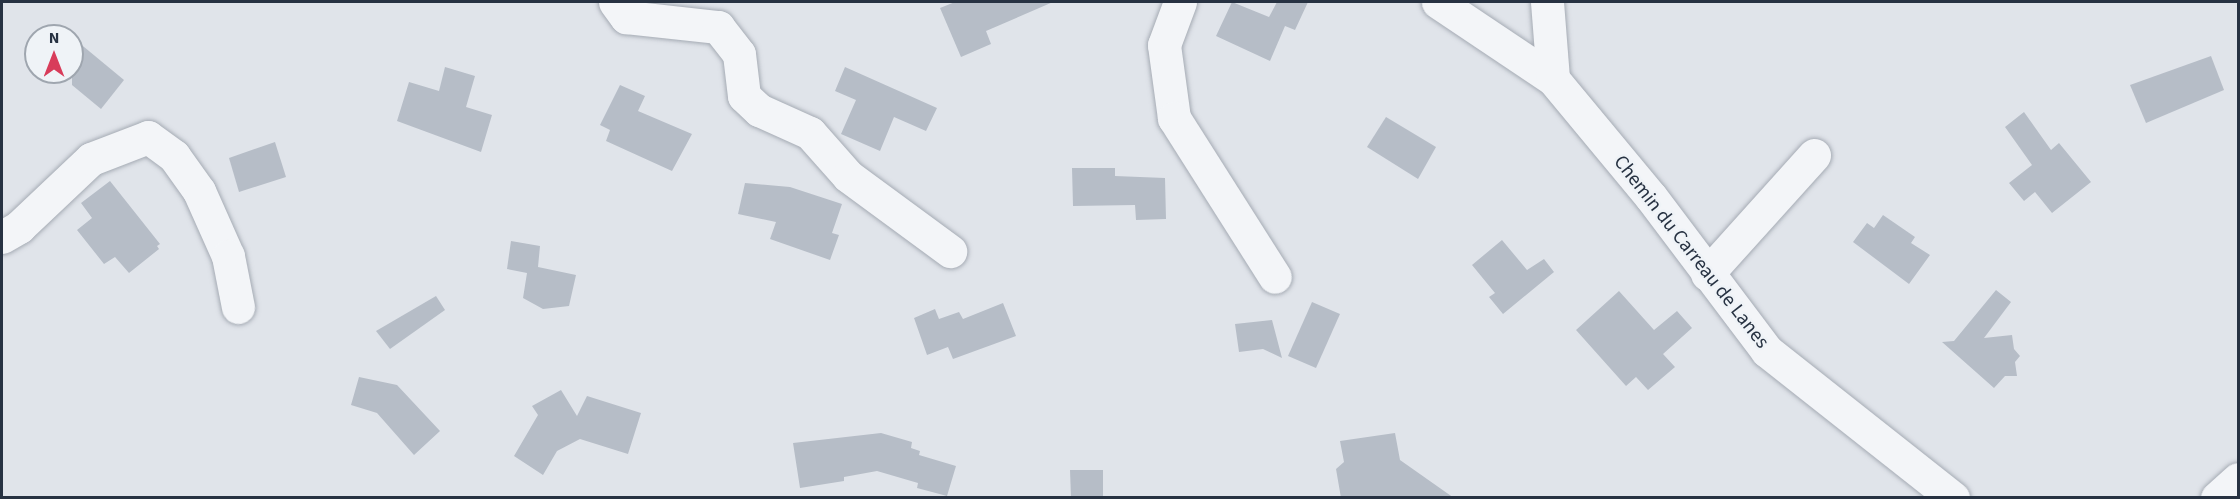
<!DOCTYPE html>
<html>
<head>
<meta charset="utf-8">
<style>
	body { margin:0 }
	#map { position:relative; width:2240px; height:499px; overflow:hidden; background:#e0e4ea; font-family:"Source Sans 3",sans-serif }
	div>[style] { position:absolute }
	.building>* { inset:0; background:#b6bdc7 }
	.roads { filter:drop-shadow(0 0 2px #a5abb4) drop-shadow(0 0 2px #a5abb4) }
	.minor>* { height:33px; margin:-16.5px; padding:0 16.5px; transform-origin:16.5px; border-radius:16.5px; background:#f3f5f8 }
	span { translate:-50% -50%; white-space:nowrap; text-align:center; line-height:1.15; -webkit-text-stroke:5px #eff3f7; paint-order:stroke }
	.street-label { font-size:20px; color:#273242 }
	.frame { position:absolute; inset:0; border:3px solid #273242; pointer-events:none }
	.north { position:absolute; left:24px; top:24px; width:60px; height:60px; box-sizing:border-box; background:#eff3f7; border:2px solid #9fa6af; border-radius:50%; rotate:0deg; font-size:16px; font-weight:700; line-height:24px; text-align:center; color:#273242 }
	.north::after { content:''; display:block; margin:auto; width:21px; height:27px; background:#d83c5a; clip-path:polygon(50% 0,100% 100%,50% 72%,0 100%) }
</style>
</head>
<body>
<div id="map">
	<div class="building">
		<div style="clip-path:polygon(955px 2px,1053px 2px,986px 31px,991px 44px,961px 57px,940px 8px)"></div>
		<div style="clip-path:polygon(1232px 2px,1269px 17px,1277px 2px,1308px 2px,1295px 30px,1285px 26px,1270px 61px,1216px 36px)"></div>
		<div style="clip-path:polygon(72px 37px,124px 80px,101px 109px,72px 85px)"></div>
		<div style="clip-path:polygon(2211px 56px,2224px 90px,2146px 123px,2130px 85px)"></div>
		<div style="clip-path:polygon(445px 67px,475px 76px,466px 107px,492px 115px,481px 152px,397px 121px,409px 82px,439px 91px)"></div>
		<div style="clip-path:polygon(845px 67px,937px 108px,926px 131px,894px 117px,880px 151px,841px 134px,856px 100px,835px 91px)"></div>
		<div style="clip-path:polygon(620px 85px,645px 96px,638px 111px,692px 134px,672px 171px,606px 141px,610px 130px,600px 125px)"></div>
		<div style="clip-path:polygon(2024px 112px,2051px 150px,2059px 143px,2091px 182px,2052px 213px,2035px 192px,2024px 201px,2009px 183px,2032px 165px,2005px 127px)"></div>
		<div style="clip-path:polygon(1386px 117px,1436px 147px,1418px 179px,1367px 147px)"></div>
		<div style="clip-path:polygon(275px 142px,286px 177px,239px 192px,229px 158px)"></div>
		<div style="clip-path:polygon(1072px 168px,1115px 168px,1115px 176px,1165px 178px,1166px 219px,1136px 220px,1135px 205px,1073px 206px)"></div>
		<div style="clip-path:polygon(110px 181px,160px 244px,157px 246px,159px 249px,129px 273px,115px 257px,104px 264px,77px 230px,92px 218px,81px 203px)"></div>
		<div style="clip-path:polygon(745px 183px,790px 187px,842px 204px,832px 233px,839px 235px,830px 260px,770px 239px,776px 222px,738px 214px)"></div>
		<div style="clip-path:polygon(1883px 215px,1915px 237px,1911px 243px,1930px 255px,1909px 284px,1853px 242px,1867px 223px,1874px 228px)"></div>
		<div style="clip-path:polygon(1502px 240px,1527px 270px,1544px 259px,1554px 272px,1503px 314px,1489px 297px,1495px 293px,1472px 265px)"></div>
		<div style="clip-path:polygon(511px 241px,540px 246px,538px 267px,576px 275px,569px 306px,543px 309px,523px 298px,527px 273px,507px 269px)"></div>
		<div style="clip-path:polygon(1996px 290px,2011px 302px,1984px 338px,2012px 335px,2014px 349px,2020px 356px,2015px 362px,2017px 376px,2005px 376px,1994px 388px,1942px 342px,1954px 341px)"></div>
		<div style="clip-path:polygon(1619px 291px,1654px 330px,1677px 311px,1692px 328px,1663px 354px,1675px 367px,1648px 390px,1636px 377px,1626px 386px,1576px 330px)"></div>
		<div style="clip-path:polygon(436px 296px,445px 310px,390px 349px,376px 331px)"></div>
		<div style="clip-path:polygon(1312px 302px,1340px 314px,1316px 368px,1288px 356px)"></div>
		<div style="clip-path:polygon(1003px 303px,1016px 336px,953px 359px,948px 347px,927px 355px,914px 318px,935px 309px,939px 319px,959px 312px,963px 319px)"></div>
		<div style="clip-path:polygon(1272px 320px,1282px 358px,1263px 349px,1239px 352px,1235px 324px)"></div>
		<div style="clip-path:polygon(359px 377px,397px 385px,440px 431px,414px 455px,377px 413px,351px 405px)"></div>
		<div style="clip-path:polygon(561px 390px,577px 416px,587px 396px,641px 413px,628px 454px,580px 439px,557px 451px,543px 475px,514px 456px,538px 415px,532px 406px)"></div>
		<div style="clip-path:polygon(881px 433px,912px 442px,911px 448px,920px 451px,919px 455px,956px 466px,947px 496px,917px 488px,918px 483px,877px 471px,844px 477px,844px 481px,800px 488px,793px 443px)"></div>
		<div style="clip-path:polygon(1395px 433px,1400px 460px,1454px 498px,1341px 498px,1336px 469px,1344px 462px,1340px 441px)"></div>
		<div style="clip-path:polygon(1070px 470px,1103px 470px,1103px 498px,1071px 498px)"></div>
	</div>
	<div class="roads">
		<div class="minor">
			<div style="left:615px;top:2px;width:19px;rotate:54deg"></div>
			<div style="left:626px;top:17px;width:93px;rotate:6.2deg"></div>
			<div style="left:718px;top:27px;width:34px;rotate:52deg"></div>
			<div style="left:739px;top:54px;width:42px;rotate:83.2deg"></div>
			<div style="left:744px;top:96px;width:21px;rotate:43deg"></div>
			<div style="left:759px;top:110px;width:56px;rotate:24.3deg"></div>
			<div style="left:810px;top:133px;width:57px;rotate:48.5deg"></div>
			<div style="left:848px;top:176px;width:127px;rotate:36.3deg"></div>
			<div style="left:1180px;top:2px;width:46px;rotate:110.4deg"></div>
			<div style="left:1164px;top:45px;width:74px;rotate:82.2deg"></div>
			<div style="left:1174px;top:118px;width:188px;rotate:57.6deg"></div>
			<div style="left:1438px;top:2px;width:138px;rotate:33.8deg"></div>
			<div style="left:1553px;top:79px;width:153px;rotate:50.3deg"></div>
			<div style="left:1651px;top:197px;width:193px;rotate:53deg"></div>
			<div style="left:1767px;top:351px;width:237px;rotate:38.3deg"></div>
			<div style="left:1547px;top:2px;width:77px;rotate:85.5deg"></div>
			<div style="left:2px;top:237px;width:20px;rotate:-30deg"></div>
			<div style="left:19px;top:227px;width:99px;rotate:-43.4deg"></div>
			<div style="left:91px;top:159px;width:61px;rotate:-21.1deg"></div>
			<div style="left:148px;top:137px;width:32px;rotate:36deg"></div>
			<div style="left:174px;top:156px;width:43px;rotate:54.5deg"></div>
			<div style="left:199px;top:191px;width:71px;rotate:66deg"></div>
			<div style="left:228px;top:256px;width:52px;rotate:78.9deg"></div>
			<div style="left:1707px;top:274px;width:160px;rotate:-48deg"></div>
			<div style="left:2217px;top:498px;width:28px;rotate:-42deg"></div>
		</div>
	</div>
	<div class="street-label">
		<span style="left:1691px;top:252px;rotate:52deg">Chemin du Carreau de Lanes</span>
	</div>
	<div class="frame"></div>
	<div class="north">N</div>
</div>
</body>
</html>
